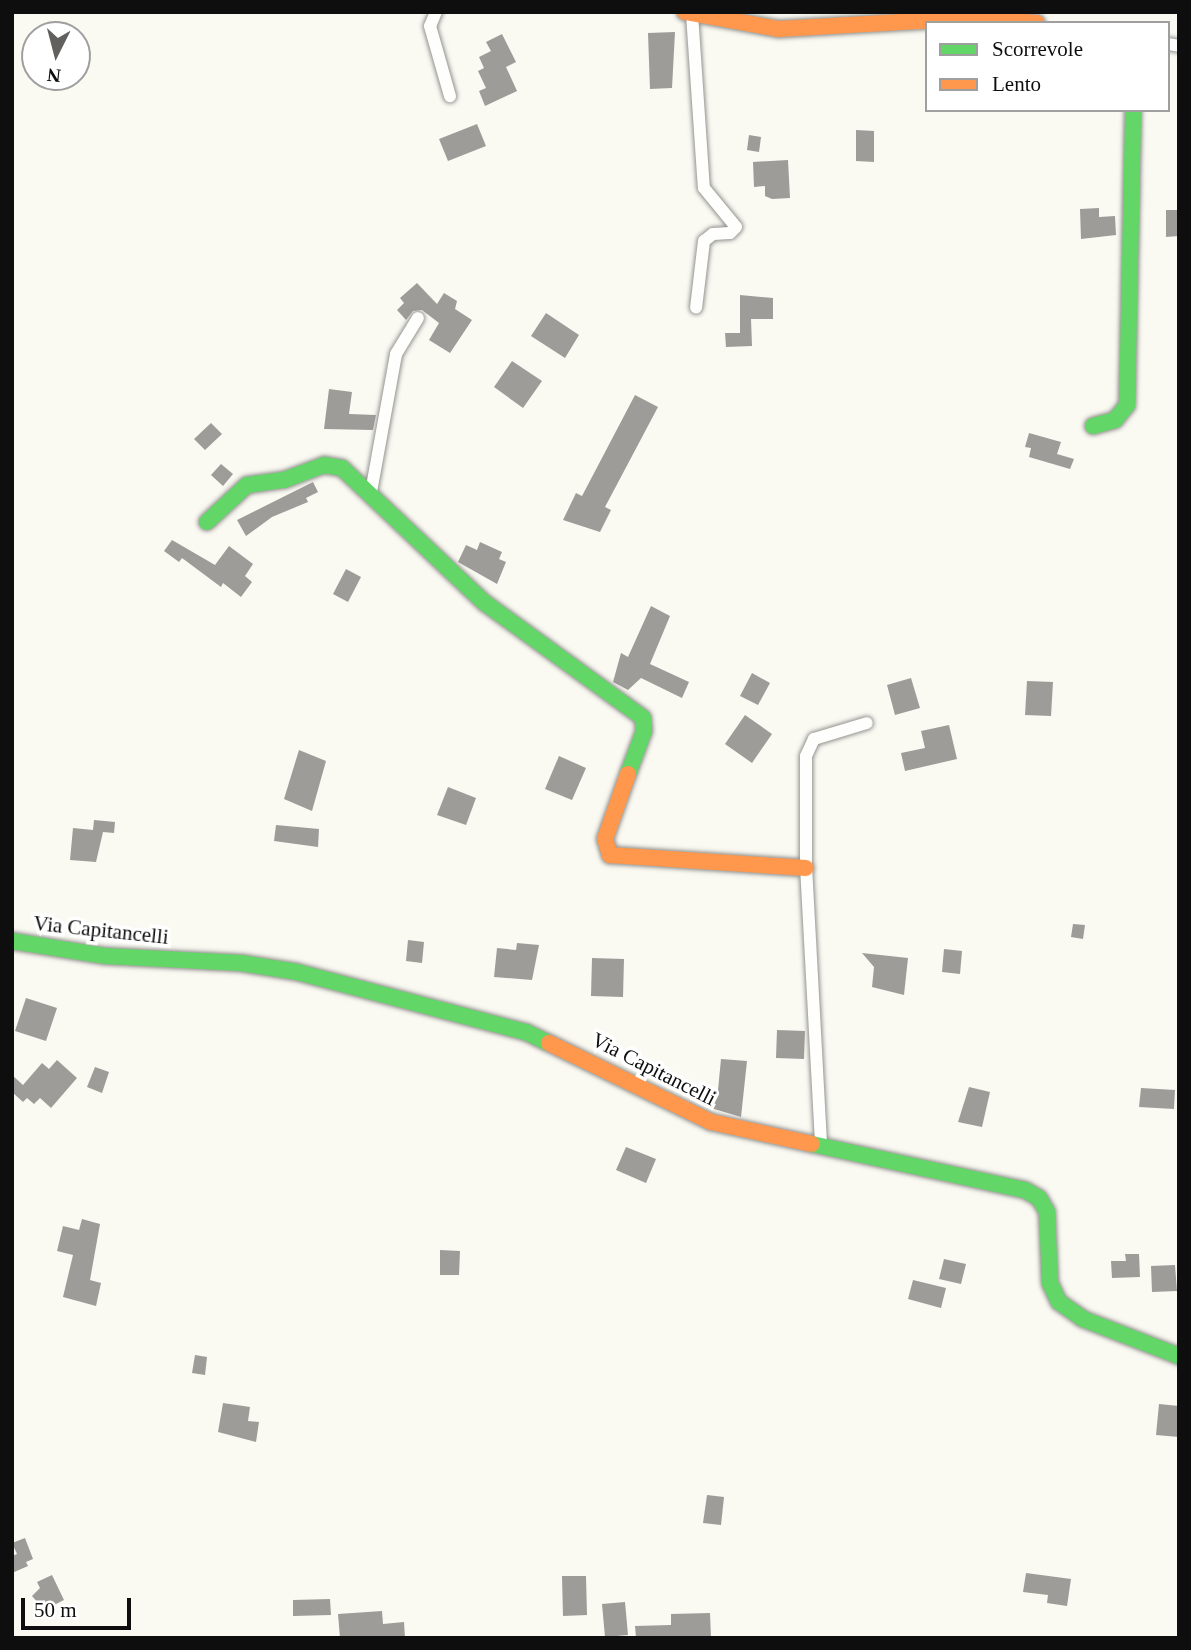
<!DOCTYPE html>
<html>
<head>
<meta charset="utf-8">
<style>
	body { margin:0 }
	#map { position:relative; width:1191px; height:1650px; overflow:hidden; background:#faf9f2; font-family:Georgia,serif }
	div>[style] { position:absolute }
	.building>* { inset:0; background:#9e9c98 }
	.roads { filter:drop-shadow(0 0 2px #949491) drop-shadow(0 0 2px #949491) }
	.street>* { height:12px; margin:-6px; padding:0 6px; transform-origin:6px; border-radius:6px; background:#fefefd }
	.fast>* { height:16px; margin:-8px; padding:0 8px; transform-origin:8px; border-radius:8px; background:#63d668 }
	.slow>* { height:16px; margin:-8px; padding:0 8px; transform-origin:8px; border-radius:8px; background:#ff974d }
	span { translate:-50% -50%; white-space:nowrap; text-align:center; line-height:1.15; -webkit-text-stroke:7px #fff; paint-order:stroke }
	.street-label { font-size:21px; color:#0e0e0e }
	.frame { position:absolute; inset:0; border:14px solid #0e0e0e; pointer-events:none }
	.legend { position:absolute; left:925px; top:21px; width:245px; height:91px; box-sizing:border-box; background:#fff; border:2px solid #9f9f9f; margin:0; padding:9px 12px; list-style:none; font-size:21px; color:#0e0e0e }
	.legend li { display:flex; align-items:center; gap:14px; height:35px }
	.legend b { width:35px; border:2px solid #9f9f9f }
	.north { position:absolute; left:21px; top:21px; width:70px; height:70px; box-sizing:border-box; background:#fff; border:2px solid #9f9f9f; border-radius:50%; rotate:186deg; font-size:19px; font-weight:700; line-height:28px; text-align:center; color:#0e0e0e }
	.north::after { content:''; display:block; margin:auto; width:24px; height:32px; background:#61605e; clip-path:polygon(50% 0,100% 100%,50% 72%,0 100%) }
	.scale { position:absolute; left:21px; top:1598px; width:110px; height:32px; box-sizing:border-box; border:4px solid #0e0e0e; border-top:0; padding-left:9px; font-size:21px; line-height:24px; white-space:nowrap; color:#0e0e0e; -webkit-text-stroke:5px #fff; paint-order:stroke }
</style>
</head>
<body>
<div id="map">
	<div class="building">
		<div style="clip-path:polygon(675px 32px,672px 88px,650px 89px,648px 33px)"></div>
		<div style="clip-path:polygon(502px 34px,516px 62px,506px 67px,517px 91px,485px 106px,479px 91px,486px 88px,478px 71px,484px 68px,479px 57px,491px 51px,486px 42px)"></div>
		<div style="clip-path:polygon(477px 124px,486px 146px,448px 161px,439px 139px)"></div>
		<div style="clip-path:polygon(856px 130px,874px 131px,874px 162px,856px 161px)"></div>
		<div style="clip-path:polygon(749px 135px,761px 137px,759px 152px,747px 150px)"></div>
		<div style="clip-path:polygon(788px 160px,790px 198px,772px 199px,765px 196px,765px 186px,754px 187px,753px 162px)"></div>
		<div style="clip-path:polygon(1099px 208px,1099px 217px,1115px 216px,1116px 235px,1081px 239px,1080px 209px)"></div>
		<div style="clip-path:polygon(1166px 210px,1179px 210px,1179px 236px,1166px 237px)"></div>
		<div style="clip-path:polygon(417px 283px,437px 304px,444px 293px,457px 301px,455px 309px,472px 320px,450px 353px,429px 340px,439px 323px,422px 310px,413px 311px,406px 320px,397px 310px,404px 303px,400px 298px)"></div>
		<div style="clip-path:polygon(740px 295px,773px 298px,773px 319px,751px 319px,752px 346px,726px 347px,725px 333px,740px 333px)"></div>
		<div style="clip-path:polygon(546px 313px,579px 335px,565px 358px,531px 336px)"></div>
		<div style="clip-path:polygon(512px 361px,542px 381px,523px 408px,494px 387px)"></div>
		<div style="clip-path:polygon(329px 389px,352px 392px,349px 414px,376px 415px,373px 430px,324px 429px)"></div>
		<div style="clip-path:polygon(635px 395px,658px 407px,605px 507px,611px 510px,600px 532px,563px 520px,576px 493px,582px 496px)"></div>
		<div style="clip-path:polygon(211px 423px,222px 434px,205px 450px,194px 439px)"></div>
		<div style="clip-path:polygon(1029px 433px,1061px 442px,1057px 454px,1074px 459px,1070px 469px,1029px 457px,1031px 448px,1025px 447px)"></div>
		<div style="clip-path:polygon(221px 464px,233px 474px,223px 486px,211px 475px)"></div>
		<div style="clip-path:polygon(313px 482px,318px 492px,306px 498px,308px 502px,272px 517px,246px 536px,237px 520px)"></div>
		<div style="clip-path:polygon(172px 540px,215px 565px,229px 546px,253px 564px,245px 576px,252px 582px,241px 597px,223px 583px,221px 587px,182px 558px,179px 562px,164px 551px)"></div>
		<div style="clip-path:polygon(480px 542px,502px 552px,499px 559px,506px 562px,497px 584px,458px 562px,466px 545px,477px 550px)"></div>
		<div style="clip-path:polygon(346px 569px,361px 577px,348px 602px,333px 594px)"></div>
		<div style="clip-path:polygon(651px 606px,670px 616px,650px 664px,689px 682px,682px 698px,641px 678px,628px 690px,613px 682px,621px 653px,628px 657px)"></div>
		<div style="clip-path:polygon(752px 673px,770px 683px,758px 705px,740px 696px)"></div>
		<div style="clip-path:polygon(911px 678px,920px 708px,895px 715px,887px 685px)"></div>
		<div style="clip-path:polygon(1027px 681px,1053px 682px,1051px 716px,1025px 715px)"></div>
		<div style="clip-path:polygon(745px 715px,772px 734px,752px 763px,725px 744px)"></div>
		<div style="clip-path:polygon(949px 725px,957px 759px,905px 771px,901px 753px,925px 748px,921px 731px)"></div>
		<div style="clip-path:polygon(299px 750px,326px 761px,312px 811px,284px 799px)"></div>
		<div style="clip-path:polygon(559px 756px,586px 768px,572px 800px,545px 789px)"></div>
		<div style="clip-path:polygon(448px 787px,476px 798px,466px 825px,437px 815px)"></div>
		<div style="clip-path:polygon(94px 820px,115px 822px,114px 833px,103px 832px,96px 862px,70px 860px,73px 828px,93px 830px)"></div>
		<div style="clip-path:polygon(276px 825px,319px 829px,318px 847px,274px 841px)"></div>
		<div style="clip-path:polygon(1073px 924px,1085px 925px,1083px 939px,1071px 937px)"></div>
		<div style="clip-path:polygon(408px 940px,424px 942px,422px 963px,406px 961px)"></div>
		<div style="clip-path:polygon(517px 943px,539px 945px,532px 980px,494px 977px,497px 948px,516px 950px)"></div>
		<div style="clip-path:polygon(944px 949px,962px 951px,960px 974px,942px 972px)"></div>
		<div style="clip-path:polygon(862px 953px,908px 958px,904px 995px,872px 987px,874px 967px)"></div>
		<div style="clip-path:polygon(592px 958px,624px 959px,623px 997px,591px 996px)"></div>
		<div style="clip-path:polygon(26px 998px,57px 1008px,46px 1041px,15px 1031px)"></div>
		<div style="clip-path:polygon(777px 1030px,805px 1031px,804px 1059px,776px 1058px)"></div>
		<div style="clip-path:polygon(721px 1059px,747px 1061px,741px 1117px,704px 1106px,705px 1089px,718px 1090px)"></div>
		<div style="clip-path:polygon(57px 1060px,77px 1078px,51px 1108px,40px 1098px,34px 1104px,27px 1098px,23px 1102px,12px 1092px,12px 1075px,23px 1085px,42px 1063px,49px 1069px)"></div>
		<div style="clip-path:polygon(95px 1067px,109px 1072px,102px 1093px,87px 1087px)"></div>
		<div style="clip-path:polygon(969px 1087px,990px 1092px,982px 1127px,958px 1122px)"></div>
		<div style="clip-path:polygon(1141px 1088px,1175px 1090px,1174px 1109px,1139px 1107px)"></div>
		<div style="clip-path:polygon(626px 1147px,656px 1159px,646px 1183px,616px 1170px)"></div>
		<div style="clip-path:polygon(82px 1219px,100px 1224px,90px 1280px,101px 1283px,96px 1306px,63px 1297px,73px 1255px,57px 1251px,63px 1226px,79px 1230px)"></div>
		<div style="clip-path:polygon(440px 1250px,460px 1251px,459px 1275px,440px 1275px)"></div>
		<div style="clip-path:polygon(1125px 1254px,1139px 1254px,1140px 1277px,1112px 1278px,1111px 1261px,1126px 1261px)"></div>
		<div style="clip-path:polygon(944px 1259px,966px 1264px,961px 1284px,939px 1279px)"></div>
		<div style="clip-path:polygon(1175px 1265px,1177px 1291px,1152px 1292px,1151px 1266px)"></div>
		<div style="clip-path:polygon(913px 1280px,946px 1288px,941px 1308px,908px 1299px)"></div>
		<div style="clip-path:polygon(195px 1355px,207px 1357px,205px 1375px,192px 1373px)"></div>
		<div style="clip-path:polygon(223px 1403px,250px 1407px,248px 1421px,259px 1422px,256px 1442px,218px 1432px)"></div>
		<div style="clip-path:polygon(1159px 1404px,1179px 1406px,1179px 1437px,1156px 1435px)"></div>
		<div style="clip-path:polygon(707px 1495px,724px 1497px,721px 1525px,703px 1523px)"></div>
		<div style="clip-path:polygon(25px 1538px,33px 1559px,26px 1562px,28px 1566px,12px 1573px,12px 1556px,17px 1554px,12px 1543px)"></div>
		<div style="clip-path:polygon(1026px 1573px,1071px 1579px,1067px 1606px,1047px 1603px,1048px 1595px,1023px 1592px)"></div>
		<div style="clip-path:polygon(52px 1575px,64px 1600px,44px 1610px,32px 1596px,40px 1588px,37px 1582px)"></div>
		<div style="clip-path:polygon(562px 1576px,586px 1576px,587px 1615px,563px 1616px)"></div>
		<div style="clip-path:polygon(330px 1599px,331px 1615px,293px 1616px,293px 1600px)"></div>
		<div style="clip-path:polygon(625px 1602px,628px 1635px,605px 1637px,602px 1604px)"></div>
		<div style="clip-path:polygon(382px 1611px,383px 1624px,404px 1622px,405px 1638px,340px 1638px,338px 1614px)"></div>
		<div style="clip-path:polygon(710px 1613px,711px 1638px,636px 1638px,635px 1626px,671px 1625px,671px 1614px)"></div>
	</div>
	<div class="roads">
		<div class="street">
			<div style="left:436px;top:12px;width:15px;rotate:113deg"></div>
			<div style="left:430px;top:26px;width:73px;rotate:74.1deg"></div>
			<div style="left:692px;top:14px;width:174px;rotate:86.1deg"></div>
			<div style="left:704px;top:188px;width:50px;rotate:50.6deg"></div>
			<div style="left:736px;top:227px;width:8px;rotate:135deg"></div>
			<div style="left:730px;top:233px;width:17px;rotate:177deg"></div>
			<div style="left:713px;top:234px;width:11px;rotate:142deg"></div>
			<div style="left:704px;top:241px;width:67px;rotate:96.8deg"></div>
			<div style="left:1168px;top:44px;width:11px;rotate:10deg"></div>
			<div style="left:371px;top:492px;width:140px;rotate:-79.7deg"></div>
			<div style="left:396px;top:354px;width:42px;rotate:-58.6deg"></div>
			<div style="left:821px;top:1143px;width:275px;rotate:-93.1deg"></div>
			<div style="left:806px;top:868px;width:112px;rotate:-90deg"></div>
			<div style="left:806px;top:756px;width:19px;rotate:-65deg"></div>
			<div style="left:814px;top:739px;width:55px;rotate:-16.8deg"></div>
		</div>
		<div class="fast">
			<div style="left:1093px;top:426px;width:23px;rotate:-15deg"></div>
			<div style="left:1115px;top:420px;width:19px;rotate:-51deg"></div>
			<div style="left:1127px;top:405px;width:295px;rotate:-88.8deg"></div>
			<div style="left:207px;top:522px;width:54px;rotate:-42.8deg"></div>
			<div style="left:247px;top:485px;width:37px;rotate:-8deg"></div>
			<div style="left:284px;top:480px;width:43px;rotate:-20.6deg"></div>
			<div style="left:324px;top:465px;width:18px;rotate:9deg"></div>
			<div style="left:342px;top:468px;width:197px;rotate:43.4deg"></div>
			<div style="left:485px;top:603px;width:195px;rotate:36deg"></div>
			<div style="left:643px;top:718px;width:13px;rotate:86deg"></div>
			<div style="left:644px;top:731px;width:46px;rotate:110.4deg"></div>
			<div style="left:12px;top:941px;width:95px;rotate:9.1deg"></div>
			<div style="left:106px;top:956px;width:135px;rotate:3deg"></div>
			<div style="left:241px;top:963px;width:57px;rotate:9.1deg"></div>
			<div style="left:297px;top:972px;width:237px;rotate:14.7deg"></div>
			<div style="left:526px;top:1032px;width:25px;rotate:26deg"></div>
			<div style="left:812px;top:1144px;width:218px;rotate:12.2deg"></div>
			<div style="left:1025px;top:1190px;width:16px;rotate:30deg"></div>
			<div style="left:1039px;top:1198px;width:16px;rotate:60deg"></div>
			<div style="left:1047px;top:1212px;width:71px;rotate:87.6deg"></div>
			<div style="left:1050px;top:1283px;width:21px;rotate:65deg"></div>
			<div style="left:1059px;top:1302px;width:29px;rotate:35deg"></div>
			<div style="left:1083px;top:1319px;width:103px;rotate:21.1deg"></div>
		</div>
		<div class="slow">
			<div style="left:685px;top:12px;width:96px;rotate:10.3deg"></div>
			<div style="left:779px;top:29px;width:192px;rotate:-3.3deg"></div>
			<div style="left:971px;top:18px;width:66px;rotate:4.3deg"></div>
			<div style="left:628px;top:774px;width:69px;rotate:109.5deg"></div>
			<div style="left:605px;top:839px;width:17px;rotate:73deg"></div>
			<div style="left:610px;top:855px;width:196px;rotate:3.8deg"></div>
			<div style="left:549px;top:1043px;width:180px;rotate:26deg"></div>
			<div style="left:711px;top:1122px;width:103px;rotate:12.3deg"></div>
		</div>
	</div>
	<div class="street-label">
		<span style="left:101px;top:930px;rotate:6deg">Via Capitancelli</span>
		<span style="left:654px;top:1069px;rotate:27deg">Via Capitancelli</span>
	</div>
	<div class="frame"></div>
	<ul class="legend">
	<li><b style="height:9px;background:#63d668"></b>Scorrevole</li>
	<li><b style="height:9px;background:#ff974d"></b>Lento</li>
	</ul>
	<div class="north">N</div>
	<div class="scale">50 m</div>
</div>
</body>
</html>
